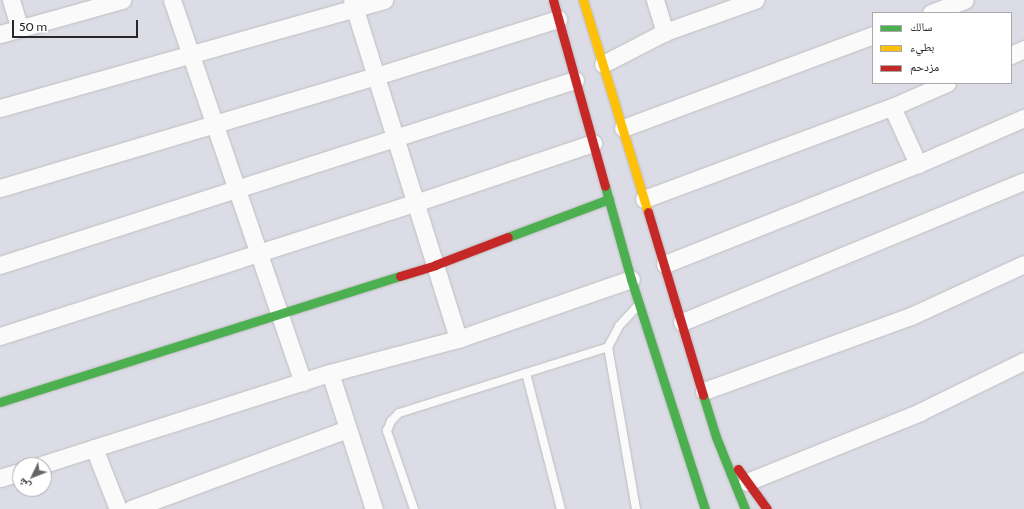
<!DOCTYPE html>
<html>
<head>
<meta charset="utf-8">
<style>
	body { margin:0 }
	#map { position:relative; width:1024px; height:509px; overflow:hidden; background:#dcdce6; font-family:Cabin,"Noto Naskh Arabic",sans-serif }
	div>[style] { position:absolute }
	.roads { filter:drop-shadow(0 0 1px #bdbebf) drop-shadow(0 0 1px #bdbebf) }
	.lane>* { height:8px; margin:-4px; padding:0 4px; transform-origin:4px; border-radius:4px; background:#fafafb }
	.street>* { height:17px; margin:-8.5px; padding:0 8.5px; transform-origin:8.5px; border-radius:8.5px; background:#fafafb }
	.fast>* { height:9px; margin:-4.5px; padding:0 4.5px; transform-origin:4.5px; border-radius:4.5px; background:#4caf50 }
	.slow>* { height:9px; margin:-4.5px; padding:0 4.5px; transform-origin:4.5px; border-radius:4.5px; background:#ffc107 }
	.jam>* { height:9px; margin:-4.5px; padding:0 4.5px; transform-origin:4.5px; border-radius:4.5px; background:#c62828 }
	span { translate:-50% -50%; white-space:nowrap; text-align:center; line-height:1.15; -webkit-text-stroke:3px #fff; paint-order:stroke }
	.legend { position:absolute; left:872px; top:12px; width:140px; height:72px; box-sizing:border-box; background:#fff; border:1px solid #a9a9a9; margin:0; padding:5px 7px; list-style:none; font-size:12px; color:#272727 }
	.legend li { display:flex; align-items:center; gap:8px; height:20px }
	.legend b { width:20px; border:1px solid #a9a9a9 }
	.north { position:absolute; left:12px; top:457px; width:40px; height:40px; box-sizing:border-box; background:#fff; border:1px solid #a9a9a9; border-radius:50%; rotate:227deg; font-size:11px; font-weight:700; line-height:16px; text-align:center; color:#272727 }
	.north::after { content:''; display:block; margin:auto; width:14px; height:18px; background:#66666a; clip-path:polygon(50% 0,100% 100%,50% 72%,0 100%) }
	.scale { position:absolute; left:12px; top:20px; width:126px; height:18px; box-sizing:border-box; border:2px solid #272727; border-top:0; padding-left:5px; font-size:12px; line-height:14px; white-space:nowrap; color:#272727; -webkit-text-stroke:3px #fff; paint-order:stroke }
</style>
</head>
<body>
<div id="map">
	<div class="roads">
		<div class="lane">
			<div style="left:526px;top:373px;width:140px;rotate:75.6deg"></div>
			<div style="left:414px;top:509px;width:83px;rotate:-109.1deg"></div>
			<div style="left:387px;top:431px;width:11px;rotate:-68deg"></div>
			<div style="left:391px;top:421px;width:11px;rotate:-45deg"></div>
			<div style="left:399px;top:413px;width:219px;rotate:-17.5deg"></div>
			<div style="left:636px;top:509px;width:164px;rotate:-99.8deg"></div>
			<div style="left:608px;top:347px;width:24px;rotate:-62deg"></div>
			<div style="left:619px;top:326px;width:26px;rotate:-47deg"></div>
		</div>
		<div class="street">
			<div style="left:11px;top:0;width:30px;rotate:73deg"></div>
			<div style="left:172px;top:0;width:404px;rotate:71.1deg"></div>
			<div style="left:352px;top:0;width:355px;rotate:72.6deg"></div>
			<div style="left:655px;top:0;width:34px;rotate:73deg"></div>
			<div style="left:931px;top:13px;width:36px;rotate:-21deg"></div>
			<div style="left:0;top:34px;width:127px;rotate:-15.6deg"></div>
			<div style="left:1011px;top:55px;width:14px;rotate:-25deg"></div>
			<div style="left:603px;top:64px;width:70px;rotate:-27.3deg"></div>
			<div style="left:665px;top:32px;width:96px;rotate:-19.6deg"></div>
			<div style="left:892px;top:107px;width:63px;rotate:65.5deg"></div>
			<div style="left:0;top:108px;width:399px;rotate:-15.7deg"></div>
			<div style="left:623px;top:128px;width:267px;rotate:-20.4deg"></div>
			<div style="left:0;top:188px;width:392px;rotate:-16.6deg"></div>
			<div style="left:376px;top:76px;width:191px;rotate:-17.4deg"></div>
			<div style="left:644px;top:199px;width:265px;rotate:-20.4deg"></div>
			<div style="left:892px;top:107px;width:60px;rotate:-23.6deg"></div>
			<div style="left:665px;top:264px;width:272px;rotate:-21.6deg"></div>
			<div style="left:918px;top:164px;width:116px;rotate:-23.5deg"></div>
			<div style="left:0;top:265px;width:604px;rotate:-17.84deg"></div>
			<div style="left:682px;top:322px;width:370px;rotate:-22.4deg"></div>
			<div style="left:0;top:336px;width:436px;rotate:-17.8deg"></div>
			<div style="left:415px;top:203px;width:188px;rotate:-18.6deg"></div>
			<div style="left:330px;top:373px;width:143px;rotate:72.1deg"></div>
			<div style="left:704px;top:391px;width:220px;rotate:-19.9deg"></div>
			<div style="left:911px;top:316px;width:124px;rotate:-24.7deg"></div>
			<div style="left:94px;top:448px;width:66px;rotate:68.5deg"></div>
			<div style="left:41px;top:465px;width:303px;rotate:-17.7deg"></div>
			<div style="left:330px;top:373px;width:132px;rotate:-14.9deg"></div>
			<div style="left:458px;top:339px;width:183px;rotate:-19.1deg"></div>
			<div style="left:0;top:478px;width:21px;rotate:-17deg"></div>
			<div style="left:747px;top:482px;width:187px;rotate:-22deg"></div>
			<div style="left:920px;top:412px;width:116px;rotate:-26.1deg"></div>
			<div style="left:131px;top:509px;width:230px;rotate:-20.3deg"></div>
		</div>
		<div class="fast">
			<div style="left:605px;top:186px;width:97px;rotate:74.4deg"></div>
			<div style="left:631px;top:279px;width:242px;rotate:72.2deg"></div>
			<div style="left:508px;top:237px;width:108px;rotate:-20.6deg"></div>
			<div style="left:703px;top:395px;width:44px;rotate:72.8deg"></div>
			<div style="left:716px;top:437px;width:78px;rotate:68.1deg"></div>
			<div style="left:0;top:402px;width:419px;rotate:-17.5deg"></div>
		</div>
		<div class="slow">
			<div style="left:583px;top:0;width:222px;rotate:73deg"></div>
		</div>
		<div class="jam">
			<div style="left:553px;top:0;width:193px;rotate:74.4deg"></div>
			<div style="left:648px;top:212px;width:191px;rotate:73.3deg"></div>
			<div style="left:400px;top:276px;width:37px;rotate:-17deg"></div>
			<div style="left:435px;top:265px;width:78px;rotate:-21deg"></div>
			<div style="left:738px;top:469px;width:49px;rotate:54.1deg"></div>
		</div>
	</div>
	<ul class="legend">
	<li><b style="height:5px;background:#4caf50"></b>سالك</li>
	<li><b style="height:5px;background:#ffc107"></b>بطيء</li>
	<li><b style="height:5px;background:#c62828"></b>مزدحم</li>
	</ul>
	<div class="north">ش</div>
	<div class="scale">50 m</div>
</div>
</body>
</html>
